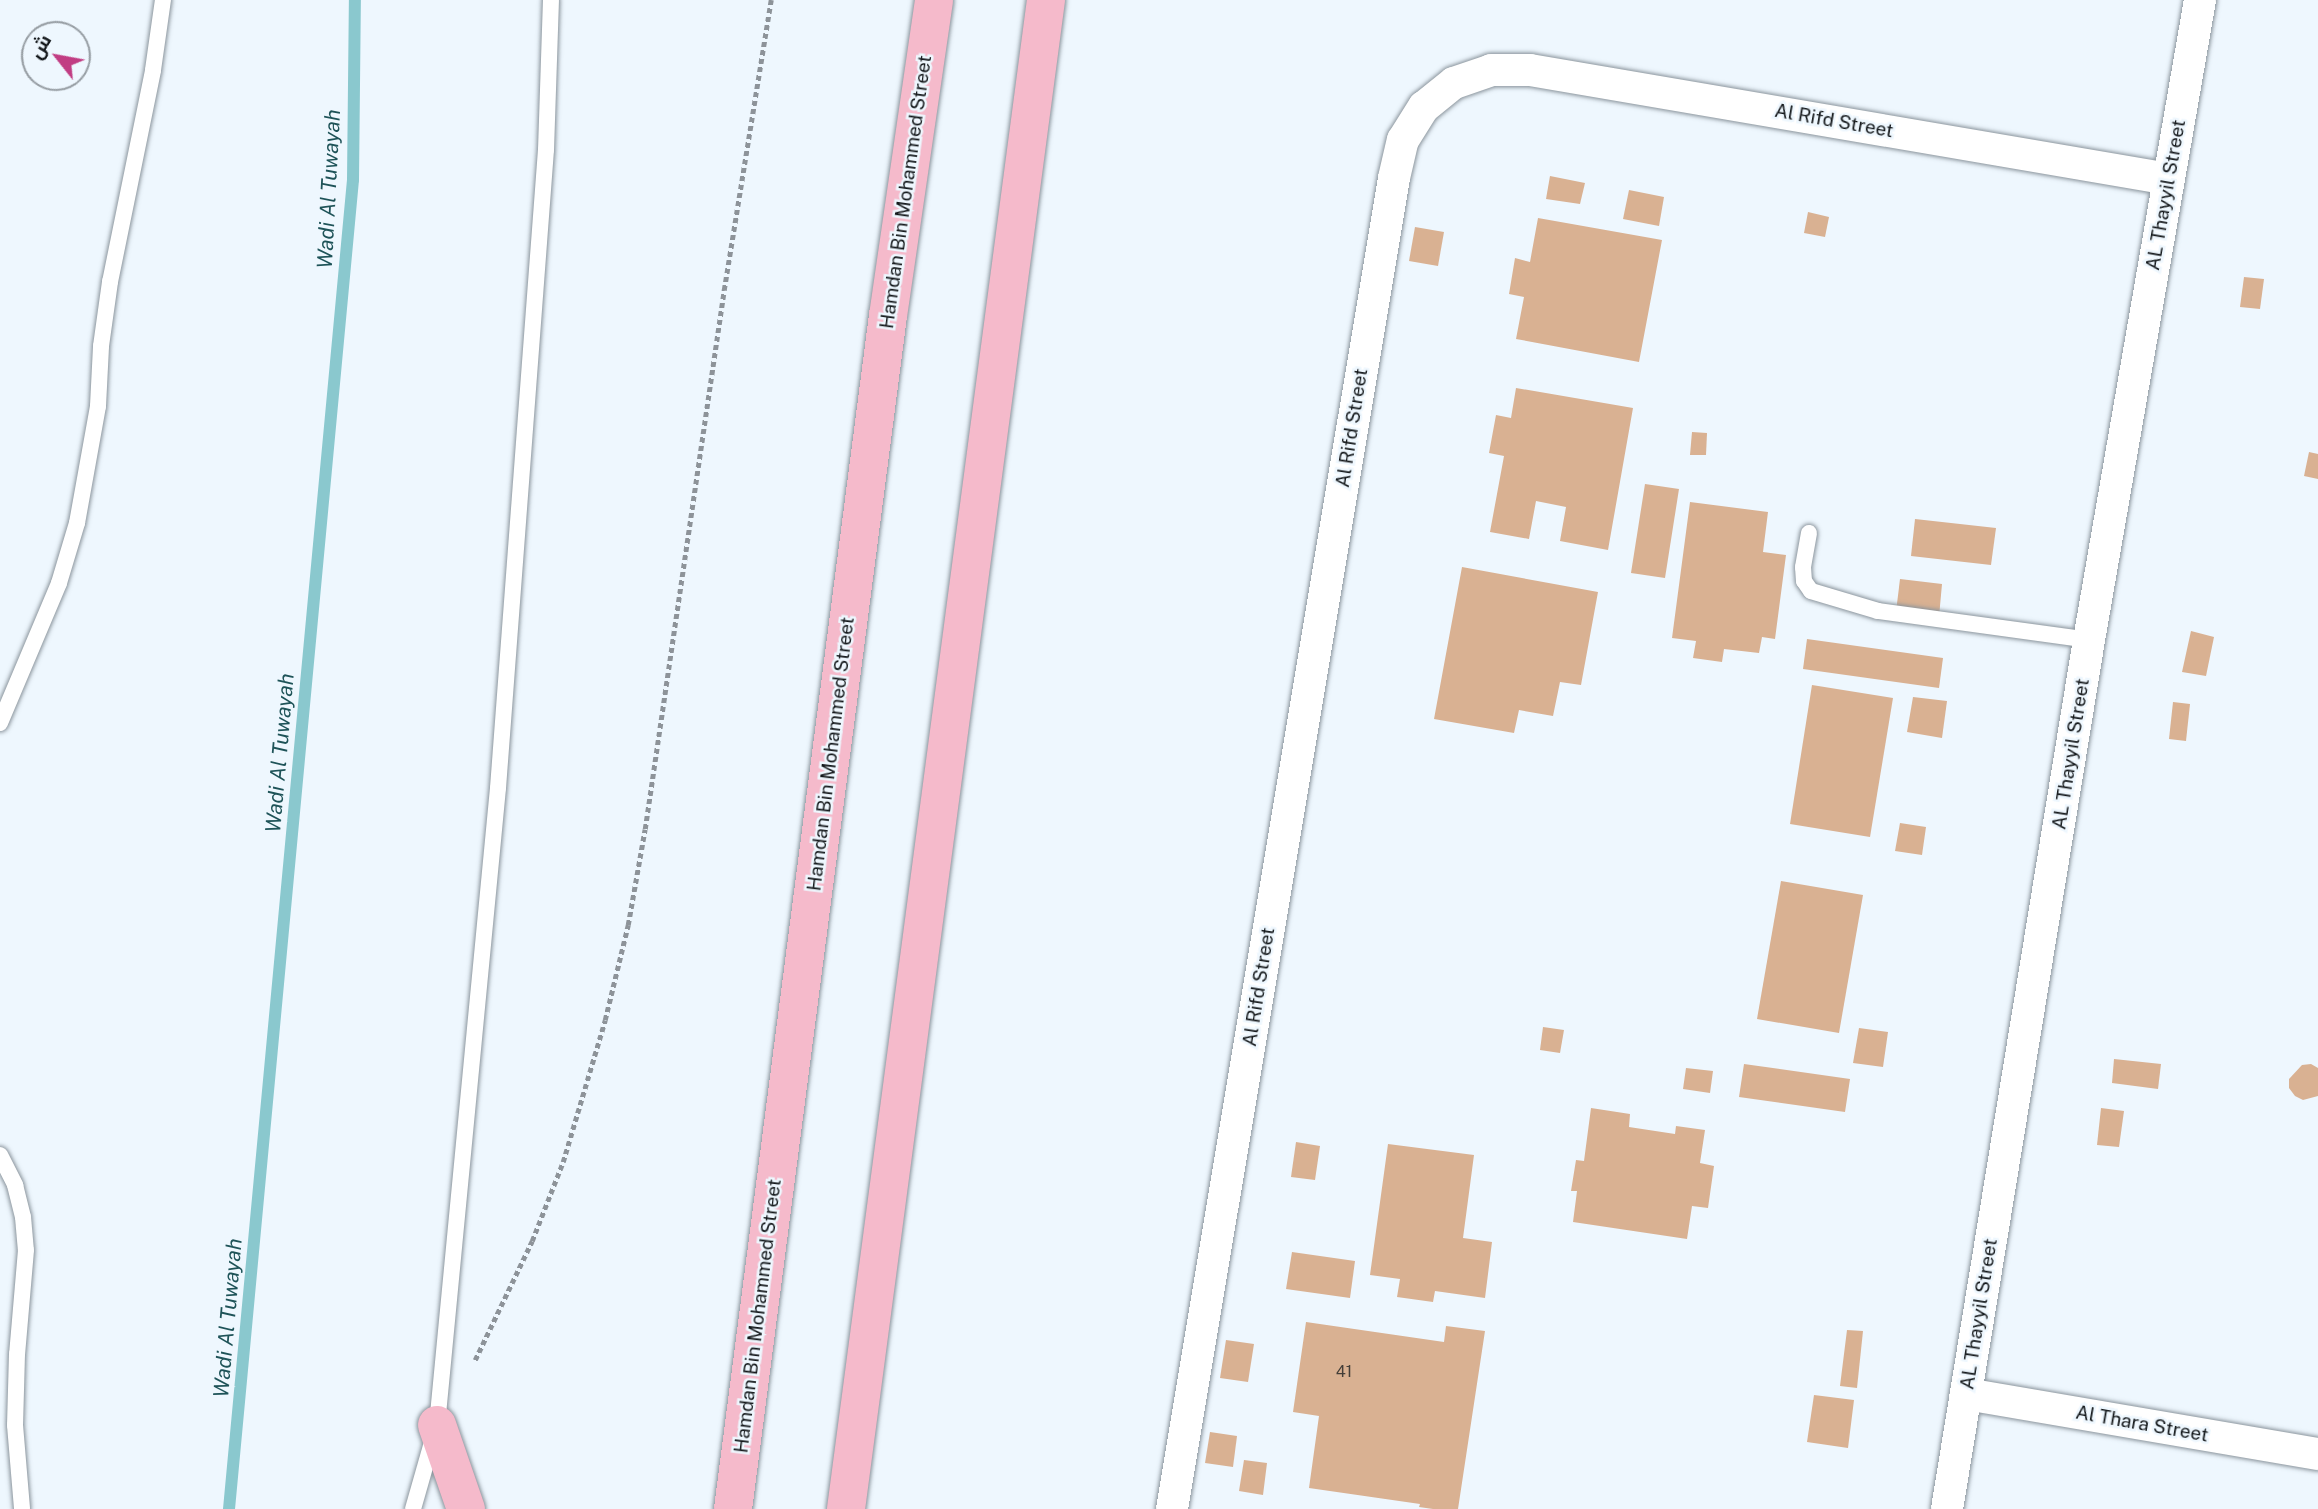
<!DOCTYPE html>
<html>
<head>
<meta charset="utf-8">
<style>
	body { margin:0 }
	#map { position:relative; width:2318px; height:1509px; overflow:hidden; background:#eef7fe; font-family:"Public Sans",Cairo,sans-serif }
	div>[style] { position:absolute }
	.stream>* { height:12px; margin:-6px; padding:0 6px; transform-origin:6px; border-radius:6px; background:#8ac8ce }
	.building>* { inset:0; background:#d9b192 }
	.path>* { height:4.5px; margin-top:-2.25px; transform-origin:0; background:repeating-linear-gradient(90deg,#8d9399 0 5px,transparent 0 8.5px) }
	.roads { filter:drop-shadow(0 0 2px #8b959d) drop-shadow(0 0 2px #8b959d) }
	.service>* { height:16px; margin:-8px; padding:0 8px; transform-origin:8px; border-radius:8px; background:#fff }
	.minor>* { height:32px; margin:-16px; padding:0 16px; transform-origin:16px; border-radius:16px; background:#fff }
	.primary>* { height:38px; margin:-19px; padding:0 19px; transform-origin:19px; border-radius:19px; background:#f5bacb }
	span { translate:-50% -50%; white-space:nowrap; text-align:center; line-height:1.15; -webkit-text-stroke:5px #eef7fe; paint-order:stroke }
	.number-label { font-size:16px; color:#443e38 }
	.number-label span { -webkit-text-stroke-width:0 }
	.street-label { font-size:19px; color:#13171a }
	.water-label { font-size:21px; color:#1e5358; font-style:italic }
	.north { position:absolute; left:21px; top:21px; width:70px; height:70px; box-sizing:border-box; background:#eef7fe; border:2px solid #969da3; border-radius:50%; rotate:301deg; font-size:19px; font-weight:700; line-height:28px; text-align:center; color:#13171a }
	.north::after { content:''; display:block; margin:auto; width:24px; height:32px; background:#c13d83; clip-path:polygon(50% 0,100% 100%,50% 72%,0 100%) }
</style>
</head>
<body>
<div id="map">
	<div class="stream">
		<div style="left:229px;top:1509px;width:1335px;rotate:-84.67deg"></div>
		<div style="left:353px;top:180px;width:180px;rotate:-89.4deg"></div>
	</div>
	<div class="building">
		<div style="clip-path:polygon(1550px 176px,1585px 183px,1580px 204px,1546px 199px)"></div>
		<div style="clip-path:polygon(1629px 190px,1664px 197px,1659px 226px,1623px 219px)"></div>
		<div style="clip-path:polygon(1808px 212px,1829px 217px,1825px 237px,1804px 233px)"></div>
		<div style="clip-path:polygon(1538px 218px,1662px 240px,1639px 362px,1516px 339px,1524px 297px,1509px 294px,1515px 258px,1530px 262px)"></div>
		<div style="clip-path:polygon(1415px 227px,1444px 232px,1438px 266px,1409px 261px)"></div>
		<div style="clip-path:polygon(2244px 277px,2264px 279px,2260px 309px,2240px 307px)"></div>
		<div style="clip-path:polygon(1516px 388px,1633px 408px,1608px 550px,1560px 541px,1566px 507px,1536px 501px,1529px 539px,1490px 532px,1504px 456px,1489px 453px,1496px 415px,1511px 418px)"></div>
		<div style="clip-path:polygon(1692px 432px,1707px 433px,1706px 455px,1690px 455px)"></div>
		<div style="clip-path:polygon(2309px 452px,2318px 454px,2318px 479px,2304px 476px)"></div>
		<div style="clip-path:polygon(1645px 484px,1679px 489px,1665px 578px,1631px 573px)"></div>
		<div style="clip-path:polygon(1690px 502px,1768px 512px,1763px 552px,1786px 555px,1775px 639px,1762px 637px,1759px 653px,1724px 649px,1722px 662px,1693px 658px,1696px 641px,1672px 638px)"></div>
		<div style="clip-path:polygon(1915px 519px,1996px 528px,1991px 565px,1911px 556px)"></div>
		<div style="clip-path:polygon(1462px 567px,1598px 592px,1581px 685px,1560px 682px,1553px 716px,1519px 710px,1514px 733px,1434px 719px)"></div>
		<div style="clip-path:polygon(1900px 579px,1942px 584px,1939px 617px,1896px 612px)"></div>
		<div style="clip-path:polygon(2191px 631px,2214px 637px,2206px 676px,2182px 672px)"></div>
		<div style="clip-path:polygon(1807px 639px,1943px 658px,1939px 688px,1803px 669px)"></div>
		<div style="clip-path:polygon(1812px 685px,1893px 698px,1870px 837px,1790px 824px)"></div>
		<div style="clip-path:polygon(1913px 697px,1947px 701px,1942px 738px,1907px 732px)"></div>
		<div style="clip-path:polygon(2173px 702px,2190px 704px,2186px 741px,2169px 739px)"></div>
		<div style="clip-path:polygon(1900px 823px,1926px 827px,1922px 855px,1895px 851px)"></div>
		<div style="clip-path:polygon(1781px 881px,1863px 895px,1839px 1033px,1757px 1019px)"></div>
		<div style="clip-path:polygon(1543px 1027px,1564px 1030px,1560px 1053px,1540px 1050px)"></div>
		<div style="clip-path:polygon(1859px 1028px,1888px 1032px,1883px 1067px,1853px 1063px)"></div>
		<div style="clip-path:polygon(2114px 1059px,2161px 1064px,2158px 1089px,2112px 1083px)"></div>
		<div style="clip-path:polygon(1744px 1064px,1850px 1079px,1845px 1112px,1739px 1097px)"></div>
		<div style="clip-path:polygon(2311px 1064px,2318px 1068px,2318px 1096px,2303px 1100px,2295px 1096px,2289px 1088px,2289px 1079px,2302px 1065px)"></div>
		<div style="clip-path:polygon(1686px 1068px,1713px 1071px,1710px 1093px,1683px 1089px)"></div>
		<div style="clip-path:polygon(1591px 1108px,1630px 1114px,1629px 1127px,1675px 1134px,1676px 1126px,1705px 1130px,1700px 1163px,1714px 1166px,1708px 1208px,1692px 1206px,1687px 1239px,1573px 1222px,1577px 1191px,1571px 1191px,1576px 1160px,1584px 1161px)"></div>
		<div style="clip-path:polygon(2101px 1108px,2124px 1111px,2119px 1147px,2097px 1145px)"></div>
		<div style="clip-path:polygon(1296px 1142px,1320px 1146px,1315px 1180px,1291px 1177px)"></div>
		<div style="clip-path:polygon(1388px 1144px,1474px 1155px,1463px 1238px,1492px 1242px,1485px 1298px,1435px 1291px,1433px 1302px,1397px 1297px,1400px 1279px,1370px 1275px)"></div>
		<div style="clip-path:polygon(1292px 1252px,1355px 1261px,1350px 1298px,1286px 1289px)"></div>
		<div style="clip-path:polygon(1306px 1322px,1444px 1342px,1446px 1326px,1485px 1331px,1458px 1509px,1433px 1509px,1419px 1507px,1420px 1504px,1309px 1488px,1319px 1416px,1293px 1412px)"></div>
		<div style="clip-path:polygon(1847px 1330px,1863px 1331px,1857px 1388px,1840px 1386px)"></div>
		<div style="clip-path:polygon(1226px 1340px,1254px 1344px,1248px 1382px,1220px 1378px)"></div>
		<div style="clip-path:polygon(1814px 1395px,1854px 1400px,1848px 1448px,1807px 1442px)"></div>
		<div style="clip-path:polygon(1210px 1432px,1237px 1436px,1233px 1467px,1205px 1463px)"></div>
		<div style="clip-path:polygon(1244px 1460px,1267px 1463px,1263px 1495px,1239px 1491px)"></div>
	</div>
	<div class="path">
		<div style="left:475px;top:1360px;width:132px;rotate:-64.4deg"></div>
		<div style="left:532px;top:1241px;width:85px;rotate:-68.6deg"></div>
		<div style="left:563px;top:1162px;width:148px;rotate:-73.5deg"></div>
		<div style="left:605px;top:1020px;width:98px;rotate:-76.4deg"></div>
		<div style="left:628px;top:925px;width:97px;rotate:-80deg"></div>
		<div style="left:645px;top:829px;width:545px;rotate:-81.66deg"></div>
		<div style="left:724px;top:290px;width:294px;rotate:-80.8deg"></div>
	</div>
	<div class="roads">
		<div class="service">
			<div style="left:1809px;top:533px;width:35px;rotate:100deg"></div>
			<div style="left:1803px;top:567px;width:14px;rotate:86deg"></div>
			<div style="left:1804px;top:581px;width:12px;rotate:55deg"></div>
			<div style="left:1811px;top:591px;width:70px;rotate:16.6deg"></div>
			<div style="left:1878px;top:611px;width:213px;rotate:7.8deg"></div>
			<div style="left:0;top:723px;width:152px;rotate:-67.1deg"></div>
			<div style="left:59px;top:583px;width:63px;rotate:-73.3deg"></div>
			<div style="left:77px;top:523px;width:119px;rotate:-79.8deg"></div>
			<div style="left:98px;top:406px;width:60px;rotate:-87.1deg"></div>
			<div style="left:101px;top:346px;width:65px;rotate:-82deg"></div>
			<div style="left:110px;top:282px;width:216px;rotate:-78.5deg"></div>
			<div style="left:153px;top:70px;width:71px;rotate:-81.9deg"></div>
			<div style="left:0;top:1155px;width:34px;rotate:63deg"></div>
			<div style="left:15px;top:1185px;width:33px;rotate:76deg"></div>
			<div style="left:23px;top:1217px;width:33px;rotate:85deg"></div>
			<div style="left:26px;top:1250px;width:104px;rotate:94.9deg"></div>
			<div style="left:17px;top:1354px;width:71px;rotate:91.6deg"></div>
			<div style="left:15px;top:1425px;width:84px;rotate:85.2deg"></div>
			<div style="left:413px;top:1509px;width:87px;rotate:-74.1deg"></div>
			<div style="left:437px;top:1425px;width:640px;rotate:-84.53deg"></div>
			<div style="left:498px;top:788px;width:640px;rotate:-85.7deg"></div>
			<div style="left:546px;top:150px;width:150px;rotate:-88.1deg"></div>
		</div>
		<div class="minor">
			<div style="left:1966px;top:1394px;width:357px;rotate:9.7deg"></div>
			<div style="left:1172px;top:1509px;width:1349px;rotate:-80.53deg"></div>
			<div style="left:1394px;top:178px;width:39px;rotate:-77deg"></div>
			<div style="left:1403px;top:140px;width:39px;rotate:-58deg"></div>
			<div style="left:1424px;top:107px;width:38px;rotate:-39deg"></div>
			<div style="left:1454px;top:83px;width:39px;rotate:-19deg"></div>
			<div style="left:1491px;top:70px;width:39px"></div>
			<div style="left:1530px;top:70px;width:648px;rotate:9.68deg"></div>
			<div style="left:1947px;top:1509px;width:881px;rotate:-80.72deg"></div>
			<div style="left:2089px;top:640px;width:650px;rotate:-80.16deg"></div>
		</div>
		<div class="primary">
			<div style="left:437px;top:1425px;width:89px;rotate:71deg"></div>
			<div style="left:733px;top:1509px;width:1203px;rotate:-82.6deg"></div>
			<div style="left:888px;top:316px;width:319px;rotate:-81.7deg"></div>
			<div style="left:846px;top:1509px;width:1522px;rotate:-82.45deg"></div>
		</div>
	</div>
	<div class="number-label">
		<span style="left:1344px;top:1372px">41</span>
	</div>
	<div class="street-label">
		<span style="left:1834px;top:121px;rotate:10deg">Al Rifd Street</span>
		<span style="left:906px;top:192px;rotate:-82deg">Hamdan Bin Mohammed Street</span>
		<span style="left:2166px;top:195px;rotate:-80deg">AL Thayyil Street</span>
		<span style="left:1352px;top:428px;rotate:-81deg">Al Rifd Street</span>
		<span style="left:831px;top:754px;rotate:-83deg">Hamdan Bin Mohammed Street</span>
		<span style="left:2071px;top:754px;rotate:-81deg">AL Thayyil Street</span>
		<span style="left:1259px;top:987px;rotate:-81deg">Al Rifd Street</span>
		<span style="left:1979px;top:1314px;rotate:-81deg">AL Thayyil Street</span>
		<span style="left:758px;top:1316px;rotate:-83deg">Hamdan Bin Mohammed Street</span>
		<span style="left:2142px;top:1424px;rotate:10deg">Al Thara Street</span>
	</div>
	<div class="water-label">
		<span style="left:329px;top:189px;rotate:-87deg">Wadi Al Tuwayah</span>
		<span style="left:280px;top:753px;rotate:-85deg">Wadi Al Tuwayah</span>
		<span style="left:228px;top:1318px;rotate:-85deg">Wadi Al Tuwayah</span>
	</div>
	<div class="north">ش</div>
</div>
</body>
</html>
